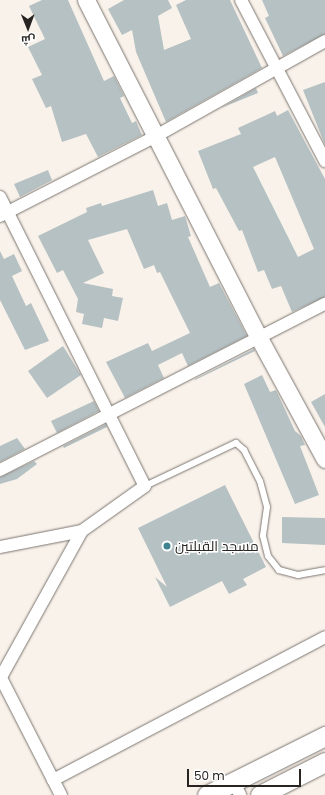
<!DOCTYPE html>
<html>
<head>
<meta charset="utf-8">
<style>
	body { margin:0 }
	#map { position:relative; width:325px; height:795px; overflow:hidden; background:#f9f2eb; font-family:Poppins,Cairo,sans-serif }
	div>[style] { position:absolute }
	.building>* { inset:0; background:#b6c1c3 }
	.roads { filter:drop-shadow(0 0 1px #7b756f) drop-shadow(0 0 1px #7b756f) }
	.service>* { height:6px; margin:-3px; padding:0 3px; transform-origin:3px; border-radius:3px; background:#fff }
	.minor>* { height:12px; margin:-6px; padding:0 6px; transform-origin:6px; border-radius:6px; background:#fff }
	.secondary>* { height:17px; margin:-8.5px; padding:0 8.5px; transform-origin:8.5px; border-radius:8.5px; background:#fff }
	.primary>* { height:19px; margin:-9.5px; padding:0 9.5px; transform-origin:9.5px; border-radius:9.5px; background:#fff }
	.dots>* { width:11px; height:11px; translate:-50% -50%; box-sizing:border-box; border:2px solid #fff; border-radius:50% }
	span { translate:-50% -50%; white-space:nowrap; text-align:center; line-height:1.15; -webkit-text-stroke:3px #fff; paint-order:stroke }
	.poi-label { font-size:14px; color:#272422 }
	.left { translate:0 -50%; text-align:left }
	.north { position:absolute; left:8px; top:8px; width:40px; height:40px; -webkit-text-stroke:3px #fff; paint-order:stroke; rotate:179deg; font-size:11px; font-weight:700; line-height:16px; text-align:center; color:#272422 }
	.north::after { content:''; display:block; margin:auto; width:14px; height:18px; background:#272422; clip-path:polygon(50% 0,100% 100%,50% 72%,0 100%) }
	.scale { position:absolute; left:187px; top:769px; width:114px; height:18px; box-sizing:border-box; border:2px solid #272422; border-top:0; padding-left:5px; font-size:12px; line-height:14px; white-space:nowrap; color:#272422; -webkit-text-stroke:3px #fff; paint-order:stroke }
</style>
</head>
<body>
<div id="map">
	<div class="building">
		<div style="clip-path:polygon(42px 0,68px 0,104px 81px,114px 76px,124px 96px,120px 98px,132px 123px,136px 121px,142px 135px,98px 157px,86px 134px,62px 142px,51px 106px,46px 108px,32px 79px,42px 75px,28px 47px,45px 39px,29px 6px)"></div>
		<div style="clip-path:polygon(124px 0,168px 0,172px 8px,158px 16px,164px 50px,191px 39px,176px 5px,186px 0,230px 0,262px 68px,166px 122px,136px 52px,132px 30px,122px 35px,108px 9px)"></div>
		<div style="clip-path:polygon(262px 0,325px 0,325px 34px,283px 56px,265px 18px,269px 16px)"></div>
		<div style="clip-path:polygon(325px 82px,325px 145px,303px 90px)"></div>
		<div style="clip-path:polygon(256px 88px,258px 93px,221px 108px)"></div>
		<div style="clip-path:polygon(evenodd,288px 110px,325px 179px,325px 297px,292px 312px,281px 286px,272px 289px,264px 270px,258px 272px,242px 230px,239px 231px,216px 188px,213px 189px,198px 151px,241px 134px,238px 128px,275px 111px,277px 116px,288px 110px,275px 157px,314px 249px,298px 257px,253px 167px,275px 157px)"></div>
		<div style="clip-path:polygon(75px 168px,20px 197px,14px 184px,48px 170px,52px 180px)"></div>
		<div style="clip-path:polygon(153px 190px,158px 206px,167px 203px,172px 220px,185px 216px,191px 236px,188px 237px,210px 287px,219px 283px,247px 336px,188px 366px,182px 353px,158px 365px,164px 378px,125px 398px,106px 362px,148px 343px,152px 351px,190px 333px,160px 272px,157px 273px,154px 265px,144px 269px,127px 229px,88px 240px,104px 273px,83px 283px,113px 289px,112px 296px,123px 298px,118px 321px,104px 318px,102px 328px,82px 324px,84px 314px,76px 312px,78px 299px,63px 270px,57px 273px,38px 236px,87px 212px,86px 208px,101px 203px,102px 206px)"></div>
		<div style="clip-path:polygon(0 251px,4px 259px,14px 254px,22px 271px,12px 276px,26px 306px,31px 303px,49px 341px,25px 350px,0 300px)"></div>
		<div style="clip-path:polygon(63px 346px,81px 375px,47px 398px,28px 371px)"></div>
		<div style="clip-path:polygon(254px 349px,255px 351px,195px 380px,195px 379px)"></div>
		<div style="clip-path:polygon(262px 375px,270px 392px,276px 390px,295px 431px,301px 436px,305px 445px,300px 446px,319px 495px,295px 504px,244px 384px)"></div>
		<div style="clip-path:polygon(325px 394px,325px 427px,311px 402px)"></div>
		<div style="clip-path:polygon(94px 401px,99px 411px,57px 433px,51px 421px)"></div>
		<div style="clip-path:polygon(106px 424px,107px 427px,64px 448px,63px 446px)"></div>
		<div style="clip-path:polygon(17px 438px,25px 449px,0 462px,0 446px)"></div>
		<div style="clip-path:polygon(34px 461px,37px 464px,17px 479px,0 484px,0 477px)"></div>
		<div style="clip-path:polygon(225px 485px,266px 567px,243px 579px,247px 585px,229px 594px,222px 581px,170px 607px,155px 577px,167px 587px,138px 528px)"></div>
		<div style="clip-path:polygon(282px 517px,325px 518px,325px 545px,282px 543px)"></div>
	</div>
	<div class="roads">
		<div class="service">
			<div style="left:145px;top:486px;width:101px;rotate:-25.3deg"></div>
			<div style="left:236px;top:443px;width:11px;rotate:41deg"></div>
			<div style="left:244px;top:450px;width:35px;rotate:63deg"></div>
			<div style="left:260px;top:481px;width:27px;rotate:75deg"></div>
			<div style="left:267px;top:507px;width:29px;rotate:98deg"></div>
			<div style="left:263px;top:536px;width:21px;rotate:76deg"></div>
			<div style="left:268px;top:556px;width:18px;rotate:52deg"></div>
			<div style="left:279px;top:570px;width:20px;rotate:15deg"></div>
			<div style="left:298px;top:575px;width:27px;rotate:-10deg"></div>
		</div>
		<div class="minor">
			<div style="left:241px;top:0;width:182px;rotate:62.4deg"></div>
			<div style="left:0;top:197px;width:323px;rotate:63.4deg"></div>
			<div style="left:145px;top:486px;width:77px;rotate:144.5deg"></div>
			<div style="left:82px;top:531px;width:84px;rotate:169deg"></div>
			<div style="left:0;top:216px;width:175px;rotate:-27.1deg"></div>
			<div style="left:156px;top:136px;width:194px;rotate:-29.3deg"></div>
			<div style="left:0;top:470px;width:365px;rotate:-27.1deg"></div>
			<div style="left:0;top:676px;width:134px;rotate:62.9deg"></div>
			<div style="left:1px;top:677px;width:167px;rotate:-61deg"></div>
			<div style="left:53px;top:780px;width:307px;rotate:-27.7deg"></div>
			<div style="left:233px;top:781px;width:16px;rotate:63deg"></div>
		</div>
		<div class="secondary">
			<div style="left:86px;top:0;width:380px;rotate:62.9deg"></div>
			<div style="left:259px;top:338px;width:138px;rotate:61.4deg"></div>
		</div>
		<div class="primary">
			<div style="left:207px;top:795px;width:132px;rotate:-26.6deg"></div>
			<div style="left:260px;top:795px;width:73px;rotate:-26.9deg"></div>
		</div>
	</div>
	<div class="dots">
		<div style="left:167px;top:546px;background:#3f8391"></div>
	</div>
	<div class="poi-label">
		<span class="left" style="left:175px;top:546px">مسجد القبلتين</span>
	</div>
	<div class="north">ش</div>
	<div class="scale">50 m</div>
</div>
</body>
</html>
